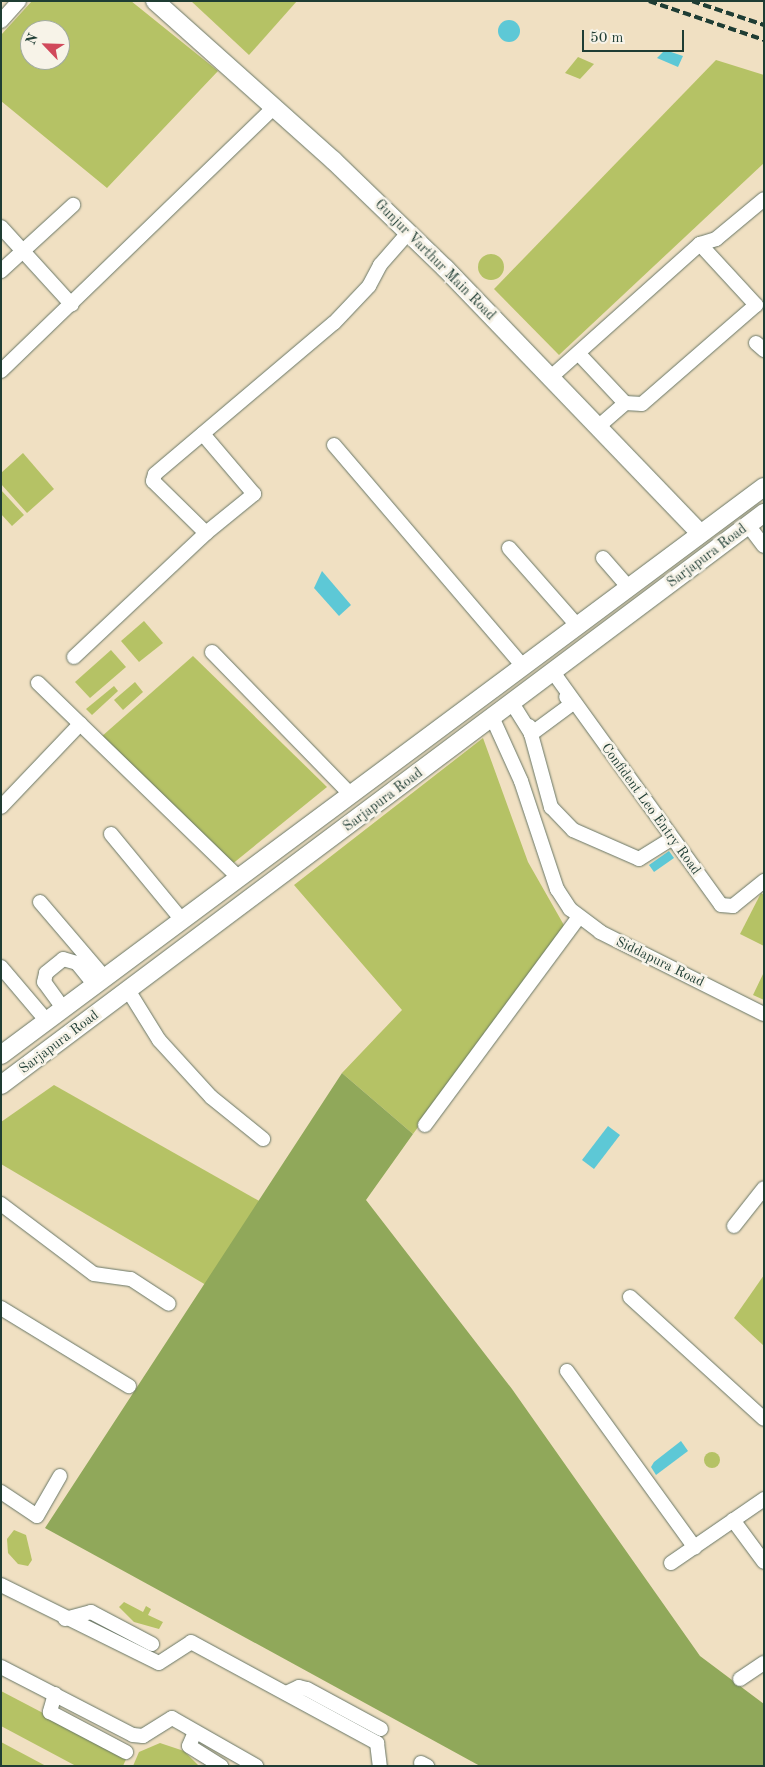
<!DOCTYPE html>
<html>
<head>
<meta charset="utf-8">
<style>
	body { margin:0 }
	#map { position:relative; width:765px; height:1767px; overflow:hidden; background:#f0e0c2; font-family:"Old Standard TT",serif }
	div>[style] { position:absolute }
	.green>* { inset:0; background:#b5c265 }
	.round { border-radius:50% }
	.forest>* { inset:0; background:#90a85a }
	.water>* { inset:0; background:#5dc8d6 }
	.roads { filter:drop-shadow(0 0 1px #687666) drop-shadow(0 0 1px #687666) }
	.minor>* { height:14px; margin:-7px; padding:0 7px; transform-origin:7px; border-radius:7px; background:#fff }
	.major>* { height:18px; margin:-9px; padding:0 9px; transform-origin:9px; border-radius:9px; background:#fff }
	.rail>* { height:4px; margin-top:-2px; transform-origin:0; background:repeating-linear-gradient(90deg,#1f3d34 0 8px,transparent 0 12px) }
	span { translate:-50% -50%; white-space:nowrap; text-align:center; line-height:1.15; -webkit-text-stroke:5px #f7f3e8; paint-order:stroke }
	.street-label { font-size:14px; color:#1f3d34 }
	.frame { position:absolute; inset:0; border:2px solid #1f3d34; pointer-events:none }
	.north { position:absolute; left:20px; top:20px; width:50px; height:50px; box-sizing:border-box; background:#f7f3e8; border:1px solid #a1aaa0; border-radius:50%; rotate:294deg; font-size:14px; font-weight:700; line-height:20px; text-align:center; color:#1f3d34 }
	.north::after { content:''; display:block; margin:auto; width:18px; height:22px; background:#d1495b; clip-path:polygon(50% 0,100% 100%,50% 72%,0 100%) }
	.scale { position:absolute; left:582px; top:30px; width:102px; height:22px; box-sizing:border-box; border:2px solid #1f3d34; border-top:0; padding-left:6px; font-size:15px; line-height:18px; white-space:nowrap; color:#1f3d34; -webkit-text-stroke:4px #f7f3e8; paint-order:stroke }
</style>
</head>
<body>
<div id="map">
	<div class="green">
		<div style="clip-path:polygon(evenodd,32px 1px,131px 1px,218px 71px,107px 188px,1px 101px,1px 35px,32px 1px,30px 30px,60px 30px,60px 60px,30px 60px,30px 30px)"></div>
		<div style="clip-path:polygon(191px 1px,297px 1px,249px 55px)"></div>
		<div style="clip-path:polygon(578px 57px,594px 64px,580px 79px,565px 73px)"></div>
		<div style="clip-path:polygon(716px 60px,764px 75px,764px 163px,559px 355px,494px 289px)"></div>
		<div class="round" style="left:478px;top:254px;width:26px;height:26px"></div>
		<div style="clip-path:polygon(23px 453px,54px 489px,27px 513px,1px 484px,1px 473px)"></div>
		<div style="clip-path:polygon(1px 490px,24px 515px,12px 526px,1px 514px)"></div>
		<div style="clip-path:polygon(144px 621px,163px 643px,139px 662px,121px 641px)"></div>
		<div style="clip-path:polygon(111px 650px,126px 667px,90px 698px,75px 682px)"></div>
		<div style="clip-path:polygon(193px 656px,327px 787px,231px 865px,101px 737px)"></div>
		<div style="clip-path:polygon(135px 682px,143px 692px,123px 710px,114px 700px)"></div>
		<div style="clip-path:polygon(114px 686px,118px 691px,92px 715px,86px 709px)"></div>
		<div style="clip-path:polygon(483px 738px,528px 862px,565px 927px,413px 1134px,342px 1073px,402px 1010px,294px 885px)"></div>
		<div style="clip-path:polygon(761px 893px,764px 895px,764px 946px,740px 934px)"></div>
		<div style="clip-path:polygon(764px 972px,764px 1000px,753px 995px)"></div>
		<div style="clip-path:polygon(54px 1085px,261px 1202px,206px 1285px,1px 1164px,1px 1122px)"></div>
		<div style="clip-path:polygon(764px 1275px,764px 1346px,734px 1318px)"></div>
		<div class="round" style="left:704px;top:1452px;width:16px;height:16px"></div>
		<div style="clip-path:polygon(14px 1530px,26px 1535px,32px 1560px,28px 1566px,18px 1564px,8px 1553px,7px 1539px)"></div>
		<div style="clip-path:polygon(124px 1602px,143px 1612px,146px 1606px,151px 1609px,148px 1615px,163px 1622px,159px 1629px,134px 1622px,119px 1607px)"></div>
		<div style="clip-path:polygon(1px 1691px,127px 1757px,123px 1766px,76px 1766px,1px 1726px)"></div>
		<div style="clip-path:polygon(1px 1742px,46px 1766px,1px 1766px)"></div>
		<div style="clip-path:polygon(160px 1743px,184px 1751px,199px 1766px,133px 1766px,139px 1752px)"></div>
	</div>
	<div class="forest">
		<div style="clip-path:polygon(342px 1073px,413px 1134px,366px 1200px,512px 1389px,700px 1656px,764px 1704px,764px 1766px,480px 1766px,45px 1528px)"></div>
	</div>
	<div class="water">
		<div class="round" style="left:498px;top:20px;width:22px;height:22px"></div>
		<div style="clip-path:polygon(665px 50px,683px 56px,678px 67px,657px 58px)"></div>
		<div style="clip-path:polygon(322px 571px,351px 605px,339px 616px,314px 588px)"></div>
		<div style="clip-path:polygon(669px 851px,674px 858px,654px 872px,649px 865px)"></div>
		<div style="clip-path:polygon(608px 1126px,620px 1135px,594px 1169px,582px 1160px)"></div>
		<div style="clip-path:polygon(681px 1441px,688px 1451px,656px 1475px,651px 1467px,654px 1462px)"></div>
	</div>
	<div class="roads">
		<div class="minor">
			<div style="left:1px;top:21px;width:27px;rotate:-48deg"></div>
			<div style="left:1px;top:227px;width:105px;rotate:47.7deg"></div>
			<div style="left:1px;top:271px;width:98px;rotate:-42.5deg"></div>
			<div style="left:756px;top:343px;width:11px;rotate:41deg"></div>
			<div style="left:579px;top:354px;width:67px;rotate:46.8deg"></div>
			<div style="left:1px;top:371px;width:380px;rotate:-44deg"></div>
			<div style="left:551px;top:377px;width:200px;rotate:-41.8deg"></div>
			<div style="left:700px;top:244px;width:17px;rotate:-17deg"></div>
			<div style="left:716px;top:239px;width:62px;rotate:-39.8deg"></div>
			<div style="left:599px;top:426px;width:35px;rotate:-41deg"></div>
			<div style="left:625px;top:403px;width:17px;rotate:3deg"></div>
			<div style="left:642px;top:404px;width:151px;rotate:-41deg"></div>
			<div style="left:756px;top:305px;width:83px;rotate:-132.6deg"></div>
			<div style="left:334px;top:445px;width:289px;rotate:49.5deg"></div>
			<div style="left:748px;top:525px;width:26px;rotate:53deg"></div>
			<div style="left:206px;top:533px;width:74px;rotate:-135.5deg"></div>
			<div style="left:153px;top:481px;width:7px;rotate:-74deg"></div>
			<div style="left:155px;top:474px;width:234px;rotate:-40.2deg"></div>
			<div style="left:334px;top:323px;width:51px;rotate:-46.6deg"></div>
			<div style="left:369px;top:286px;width:24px;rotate:-62deg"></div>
			<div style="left:380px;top:265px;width:43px;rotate:-48.8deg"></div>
			<div style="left:509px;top:548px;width:103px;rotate:48.6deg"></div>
			<div style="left:603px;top:558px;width:37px;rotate:49deg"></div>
			<div style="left:212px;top:652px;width:198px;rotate:45.8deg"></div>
			<div style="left:74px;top:657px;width:181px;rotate:-43.2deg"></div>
			<div style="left:206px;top:533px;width:62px;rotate:-39.1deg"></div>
			<div style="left:254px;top:494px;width:79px;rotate:-130.4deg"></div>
			<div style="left:553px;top:672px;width:287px;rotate:54.2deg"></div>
			<div style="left:721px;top:905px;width:12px;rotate:5deg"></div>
			<div style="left:733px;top:906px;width:40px;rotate:-39deg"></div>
			<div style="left:38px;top:683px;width:279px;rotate:44.1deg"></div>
			<div style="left:512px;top:703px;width:36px;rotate:58deg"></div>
			<div style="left:531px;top:734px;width:76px;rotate:74.7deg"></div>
			<div style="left:551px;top:807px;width:32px;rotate:46deg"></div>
			<div style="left:573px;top:830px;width:72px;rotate:23.7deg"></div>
			<div style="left:639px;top:859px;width:39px;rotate:-32deg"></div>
			<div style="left:492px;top:717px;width:70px;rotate:65.6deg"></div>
			<div style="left:521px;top:781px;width:114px;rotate:71.6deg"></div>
			<div style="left:557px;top:889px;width:24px;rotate:57deg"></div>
			<div style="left:570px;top:909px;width:38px;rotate:37deg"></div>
			<div style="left:600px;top:932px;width:183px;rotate:26.6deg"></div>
			<div style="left:529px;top:726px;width:8px;rotate:76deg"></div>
			<div style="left:531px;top:734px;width:52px;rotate:-36.4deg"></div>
			<div style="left:573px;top:703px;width:9px;rotate:-139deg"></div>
			<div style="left:1px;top:807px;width:115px;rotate:-46.4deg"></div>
			<div style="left:111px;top:834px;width:112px;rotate:50.5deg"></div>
			<div style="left:40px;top:902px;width:99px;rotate:49.5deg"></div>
			<div style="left:1px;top:967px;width:70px;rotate:49.7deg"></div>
			<div style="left:128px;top:990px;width:59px;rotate:58.2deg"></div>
			<div style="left:159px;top:1040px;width:77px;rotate:47.6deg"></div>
			<div style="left:211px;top:1097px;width:67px;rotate:38.9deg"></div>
			<div style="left:63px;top:1008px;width:32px;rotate:-126deg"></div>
			<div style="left:44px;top:982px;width:9px;rotate:-77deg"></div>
			<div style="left:46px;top:973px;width:22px;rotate:-39deg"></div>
			<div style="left:63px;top:959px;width:15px;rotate:16deg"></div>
			<div style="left:77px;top:963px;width:28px;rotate:51deg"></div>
			<div style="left:425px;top:1125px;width:257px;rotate:-53.5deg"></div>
			<div style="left:1px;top:1204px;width:116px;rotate:37deg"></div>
			<div style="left:94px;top:1274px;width:37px;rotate:8deg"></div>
			<div style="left:131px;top:1279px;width:45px;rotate:33.3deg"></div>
			<div style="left:734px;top:1226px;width:48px;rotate:-51.7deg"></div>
			<div style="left:630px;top:1297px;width:181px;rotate:42.3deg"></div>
			<div style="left:1px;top:1308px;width:150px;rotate:31.4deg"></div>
			<div style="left:567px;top:1371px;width:218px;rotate:54.1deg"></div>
			<div style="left:1px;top:1492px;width:43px;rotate:33.7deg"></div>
			<div style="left:37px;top:1516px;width:46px;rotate:-60.1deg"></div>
			<div style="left:733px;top:1520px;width:52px;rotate:53.6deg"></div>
			<div style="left:671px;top:1563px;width:113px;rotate:-34.5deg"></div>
			<div style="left:1px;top:1585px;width:176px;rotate:26.3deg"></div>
			<div style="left:159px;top:1663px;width:38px;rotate:-33deg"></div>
			<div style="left:191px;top:1642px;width:212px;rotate:28.5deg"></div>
			<div style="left:377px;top:1743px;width:23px;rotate:83deg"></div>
			<div style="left:65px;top:1619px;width:27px;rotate:-15deg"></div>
			<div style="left:91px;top:1612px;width:69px;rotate:27.7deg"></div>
			<div style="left:1px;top:1667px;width:148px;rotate:27.3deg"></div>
			<div style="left:133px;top:1735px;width:10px;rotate:6deg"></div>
			<div style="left:143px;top:1736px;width:34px;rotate:-32deg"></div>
			<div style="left:172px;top:1718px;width:97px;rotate:29.7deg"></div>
			<div style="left:740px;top:1679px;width:29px;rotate:-34deg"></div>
			<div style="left:286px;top:1693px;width:14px;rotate:-25deg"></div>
			<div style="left:299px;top:1687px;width:8px;rotate:14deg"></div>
			<div style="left:307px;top:1689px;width:84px;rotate:28.4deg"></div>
			<div style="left:55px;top:1694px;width:19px;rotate:106deg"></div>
			<div style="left:50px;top:1712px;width:86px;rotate:27.8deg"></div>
			<div style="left:195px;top:1732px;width:15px;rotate:113deg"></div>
			<div style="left:189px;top:1746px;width:38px;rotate:32deg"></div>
			<div style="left:421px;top:1763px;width:7px;rotate:27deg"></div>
		</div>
		<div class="major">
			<div style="left:155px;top:1px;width:239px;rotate:41.8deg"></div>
			<div style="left:333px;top:160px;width:156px;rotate:44deg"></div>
			<div style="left:445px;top:268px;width:368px;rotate:46.1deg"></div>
			<div style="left:1px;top:1055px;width:951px;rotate:-36.67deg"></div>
			<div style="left:1px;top:1085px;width:954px;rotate:-36.86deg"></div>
		</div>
	</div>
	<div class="rail">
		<div style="left:649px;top:1px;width:121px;rotate:18.7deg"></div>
		<div style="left:692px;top:1px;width:76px;rotate:18.4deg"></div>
	</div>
	<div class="street-label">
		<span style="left:435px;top:260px;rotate:45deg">Gunjur Varthur Main Road</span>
		<span style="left:707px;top:556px;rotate:-37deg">Sarjapura Road</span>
		<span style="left:383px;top:800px;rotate:-37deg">Sarjapura Road</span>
		<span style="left:651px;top:809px;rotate:54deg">Confident Leo Entry Road</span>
		<span style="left:660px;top:962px;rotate:26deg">Siddapura Road</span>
		<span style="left:59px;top:1042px;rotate:-37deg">Sarjapura Road</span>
	</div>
	<div class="frame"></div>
	<div class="north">N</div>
	<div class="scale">50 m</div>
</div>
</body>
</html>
